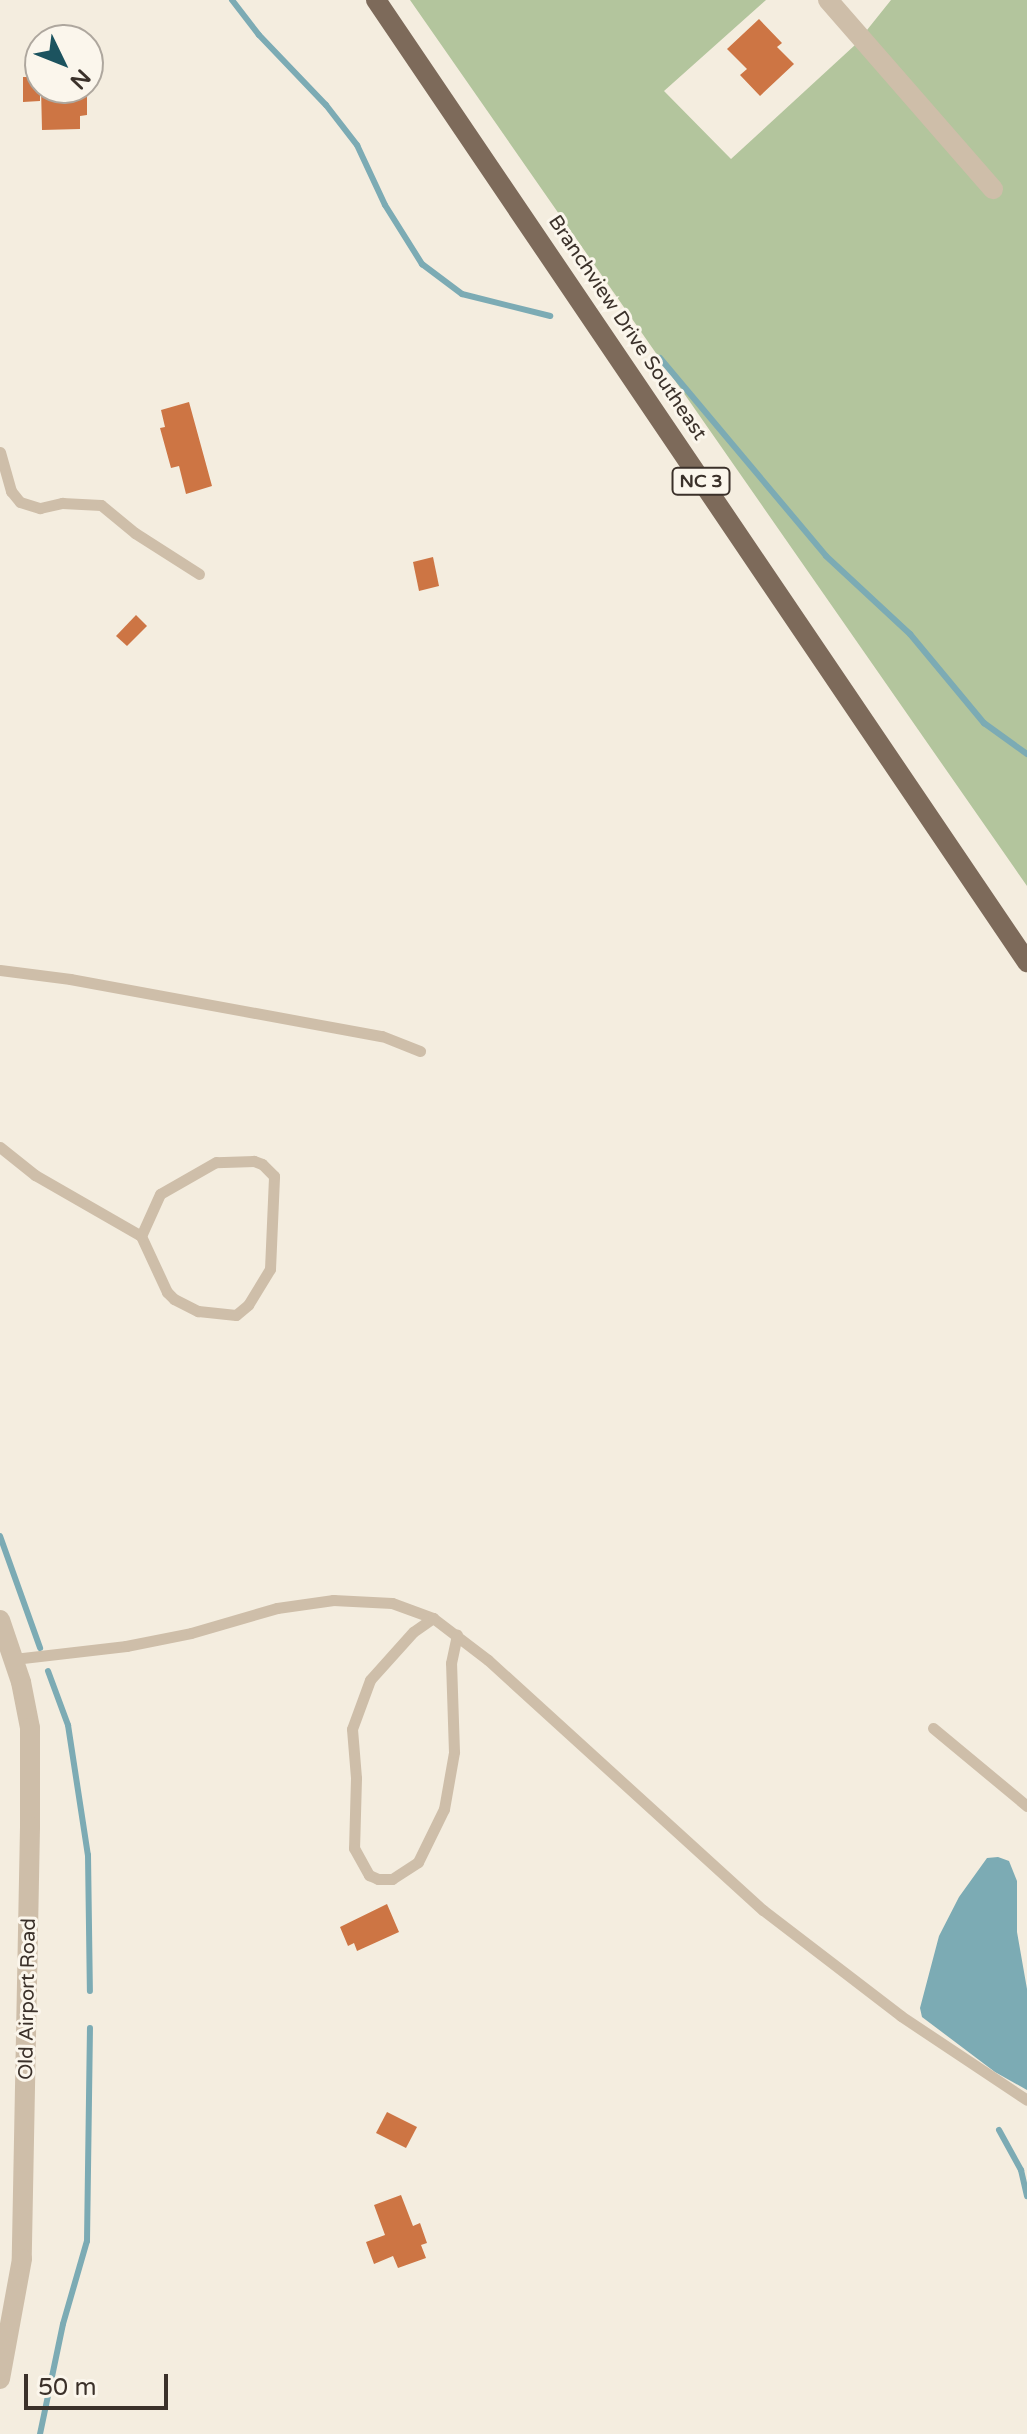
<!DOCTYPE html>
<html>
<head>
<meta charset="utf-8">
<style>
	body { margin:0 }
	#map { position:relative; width:1027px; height:2434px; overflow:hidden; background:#f4eddf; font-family:"Varela Round",sans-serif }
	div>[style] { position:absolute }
	.green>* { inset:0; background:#b3c59d }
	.water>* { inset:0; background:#7cabb4 }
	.stream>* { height:6px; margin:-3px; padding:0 3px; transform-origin:3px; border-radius:3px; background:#7cabb4 }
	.building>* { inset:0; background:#cd7544 }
	.service>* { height:11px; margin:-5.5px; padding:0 5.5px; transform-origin:5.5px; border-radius:5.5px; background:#cebea9 }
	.minor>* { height:20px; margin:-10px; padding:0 10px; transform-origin:10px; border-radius:10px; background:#cebea9 }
	.tertiary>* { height:20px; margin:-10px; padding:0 10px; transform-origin:10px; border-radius:10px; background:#cebea9 }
	.primary>* { height:20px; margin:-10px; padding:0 10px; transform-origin:10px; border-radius:10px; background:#7d6a5a }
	span { translate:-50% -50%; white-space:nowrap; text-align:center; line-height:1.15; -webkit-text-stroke:6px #fbf6ec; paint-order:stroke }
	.shield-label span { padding:2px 6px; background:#fbf6ec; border:2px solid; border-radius:6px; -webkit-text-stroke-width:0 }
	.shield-label { font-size:18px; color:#3b312a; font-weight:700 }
	.street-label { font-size:20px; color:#3b312a }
	.north { position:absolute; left:24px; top:24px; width:80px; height:80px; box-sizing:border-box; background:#fbf6ec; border:2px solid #aea79e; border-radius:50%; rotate:133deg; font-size:22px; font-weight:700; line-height:32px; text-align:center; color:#3b312a }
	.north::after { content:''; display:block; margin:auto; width:28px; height:36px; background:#1c535f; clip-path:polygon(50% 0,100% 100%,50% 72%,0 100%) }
	.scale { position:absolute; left:24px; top:2374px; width:144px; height:36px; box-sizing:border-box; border:4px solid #3b312a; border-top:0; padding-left:10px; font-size:24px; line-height:28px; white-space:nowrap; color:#3b312a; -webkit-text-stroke:6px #fbf6ec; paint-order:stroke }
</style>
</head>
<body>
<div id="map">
	<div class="green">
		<div style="clip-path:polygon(410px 0,766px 0,664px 91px,731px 159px,855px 45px,891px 0,1027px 0,1027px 886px)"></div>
	</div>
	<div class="water">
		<div style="clip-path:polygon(998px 1857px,1009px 1861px,1017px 1881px,1017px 1932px,1027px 1989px,1027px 2090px,995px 2072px,922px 2017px,920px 2008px,939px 1936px,959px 1897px,987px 1858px)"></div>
	</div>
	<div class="stream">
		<div style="left:232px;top:0;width:44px;rotate:52.4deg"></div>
		<div style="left:259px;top:35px;width:97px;rotate:46.3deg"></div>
		<div style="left:326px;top:105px;width:51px;rotate:52.2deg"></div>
		<div style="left:357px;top:145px;width:66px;rotate:65deg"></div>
		<div style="left:385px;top:205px;width:70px;rotate:57.9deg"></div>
		<div style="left:422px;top:264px;width:50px;rotate:36.9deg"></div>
		<div style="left:462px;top:294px;width:91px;rotate:14deg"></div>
		<div style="left:660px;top:358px;width:258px;rotate:50deg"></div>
		<div style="left:826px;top:556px;width:115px;rotate:42.9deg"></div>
		<div style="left:910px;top:634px;width:116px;rotate:50.3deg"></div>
		<div style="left:984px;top:723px;width:53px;rotate:35.8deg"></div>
		<div style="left:0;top:1536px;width:119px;rotate:70.3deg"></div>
		<div style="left:48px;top:1671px;width:58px;rotate:69.7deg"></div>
		<div style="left:68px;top:1725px;width:132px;rotate:81.3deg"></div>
		<div style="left:88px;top:1855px;width:136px;rotate:89.2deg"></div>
		<div style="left:999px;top:2130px;width:46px;rotate:61.2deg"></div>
		<div style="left:1021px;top:2170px;width:27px;rotate:77deg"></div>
		<div style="left:40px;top:2434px;width:112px;rotate:-78.2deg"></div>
		<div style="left:63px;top:2324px;width:86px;rotate:-73.9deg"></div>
		<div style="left:87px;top:2241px;width:213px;rotate:-89.2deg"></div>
	</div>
	<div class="building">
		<div style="clip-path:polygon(759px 19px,782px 43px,777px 47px,794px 64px,760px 96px,740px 75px,747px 69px,727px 49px)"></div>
		<div style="clip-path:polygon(23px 77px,40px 77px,40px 101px,23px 102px)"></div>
		<div style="clip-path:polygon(41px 88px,87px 88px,87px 115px,80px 116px,80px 129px,42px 130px)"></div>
		<div style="clip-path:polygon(189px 402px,212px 486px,186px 494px,179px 466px,171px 468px,160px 428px,165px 427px,161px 410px)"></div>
		<div style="clip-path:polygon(433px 557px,439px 586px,419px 591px,413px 562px)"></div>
		<div style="clip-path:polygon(136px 615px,147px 626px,127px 646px,116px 636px)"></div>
		<div style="clip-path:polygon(387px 1904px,399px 1932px,357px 1951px,354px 1943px,348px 1946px,340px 1927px)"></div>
		<div style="clip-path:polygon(387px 2112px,417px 2127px,406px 2148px,376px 2133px)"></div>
		<div style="clip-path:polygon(401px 2195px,413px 2226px,420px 2223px,427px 2243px,421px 2245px,426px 2258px,398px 2268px,393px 2256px,374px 2264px,366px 2242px,385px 2235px,374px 2205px)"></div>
	</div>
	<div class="service">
		<div style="left:0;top:452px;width:41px;rotate:74.2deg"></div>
		<div style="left:11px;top:491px;width:14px;rotate:51deg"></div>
		<div style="left:20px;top:502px;width:21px;rotate:17deg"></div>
		<div style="left:40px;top:508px;width:23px;rotate:-13deg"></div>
		<div style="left:62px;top:503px;width:39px;rotate:3deg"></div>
		<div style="left:101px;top:505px;width:44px;rotate:39.5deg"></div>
		<div style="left:135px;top:533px;width:76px;rotate:32.6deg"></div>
		<div style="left:0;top:970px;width:71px;rotate:7.3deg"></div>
		<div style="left:70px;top:979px;width:317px;rotate:10.4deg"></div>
		<div style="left:382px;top:1036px;width:41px;rotate:21.5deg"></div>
		<div style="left:0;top:1147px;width:45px;rotate:38.7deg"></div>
		<div style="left:35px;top:1175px;width:122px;rotate:29.9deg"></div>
		<div style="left:141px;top:1236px;width:62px;rotate:65.1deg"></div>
		<div style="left:167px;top:1292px;width:10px;rotate:45deg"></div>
		<div style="left:174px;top:1299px;width:27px;rotate:27deg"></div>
		<div style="left:198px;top:1311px;width:38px;rotate:6deg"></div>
		<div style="left:236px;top:1315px;width:16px;rotate:-40deg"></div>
		<div style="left:248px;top:1305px;width:42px;rotate:-58.6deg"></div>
		<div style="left:270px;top:1269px;width:93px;rotate:-87.5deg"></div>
		<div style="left:274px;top:1176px;width:17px;rotate:-135deg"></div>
		<div style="left:262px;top:1164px;width:9px;rotate:-159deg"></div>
		<div style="left:254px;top:1161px;width:38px;rotate:178deg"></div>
		<div style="left:216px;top:1162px;width:64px;rotate:150.3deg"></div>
		<div style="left:160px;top:1194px;width:46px;rotate:114.3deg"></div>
		<div style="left:433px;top:1618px;width:24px;rotate:145deg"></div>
		<div style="left:413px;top:1632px;width:64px;rotate:131.9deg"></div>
		<div style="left:370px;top:1680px;width:52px;rotate:110.2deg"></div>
		<div style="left:352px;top:1729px;width:49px;rotate:85.3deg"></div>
		<div style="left:356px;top:1778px;width:70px;rotate:91.6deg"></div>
		<div style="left:354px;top:1848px;width:31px;rotate:61deg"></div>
		<div style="left:369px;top:1875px;width:10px;rotate:24deg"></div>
		<div style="left:378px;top:1879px;width:14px"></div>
		<div style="left:392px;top:1879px;width:31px;rotate:-33deg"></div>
		<div style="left:418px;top:1862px;width:59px;rotate:-63.9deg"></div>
		<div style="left:444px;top:1809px;width:58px;rotate:-80deg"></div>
		<div style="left:454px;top:1752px;width:89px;rotate:-91.9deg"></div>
		<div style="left:451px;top:1663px;width:29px;rotate:-78deg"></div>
		<div style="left:14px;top:1659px;width:113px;rotate:-6.6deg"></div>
		<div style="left:126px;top:1646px;width:66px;rotate:-11.3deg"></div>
		<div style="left:191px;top:1633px;width:90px;rotate:-16.2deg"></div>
		<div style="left:277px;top:1608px;width:57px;rotate:-8.1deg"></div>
		<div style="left:333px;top:1600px;width:59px;rotate:2.9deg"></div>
		<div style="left:392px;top:1603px;width:44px;rotate:20.1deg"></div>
		<div style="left:433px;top:1618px;width:69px;rotate:37.4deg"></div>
		<div style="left:488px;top:1660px;width:372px;rotate:42.3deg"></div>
		<div style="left:763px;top:1910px;width:174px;rotate:37.5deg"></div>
		<div style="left:901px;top:2016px;width:151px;rotate:33.7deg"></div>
		<div style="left:933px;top:1728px;width:122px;rotate:39.7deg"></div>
	</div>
	<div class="minor">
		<div style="left:828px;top:0;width:251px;rotate:48.9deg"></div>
	</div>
	<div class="tertiary">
		<div style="left:0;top:1620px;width:65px;rotate:71.3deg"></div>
		<div style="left:21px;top:1682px;width:47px;rotate:78.9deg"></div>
		<div style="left:30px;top:1728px;width:99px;rotate:90deg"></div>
		<div style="left:30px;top:1827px;width:432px;rotate:91.1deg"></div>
		<div style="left:22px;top:2259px;width:122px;rotate:100.4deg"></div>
	</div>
	<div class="primary">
		<div style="left:376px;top:0;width:1162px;rotate:55.91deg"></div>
	</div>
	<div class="shield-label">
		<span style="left:701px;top:481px">NC 3</span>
	</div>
	<div class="street-label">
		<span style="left:627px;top:328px;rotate:56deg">Branchview Drive Southeast</span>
		<span style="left:28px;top:1999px;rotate:-89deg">Old Airport Road</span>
	</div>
	<div class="north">N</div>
	<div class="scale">50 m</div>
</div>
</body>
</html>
